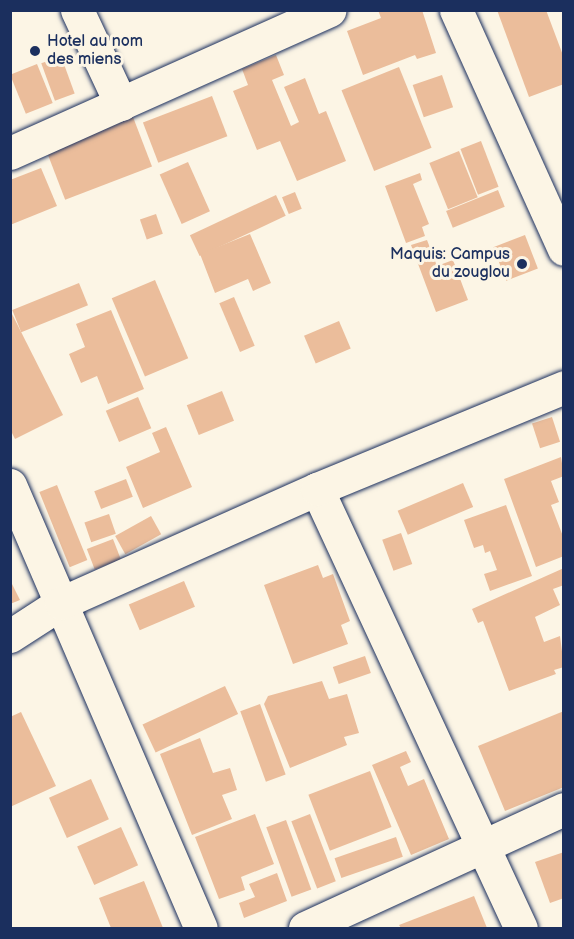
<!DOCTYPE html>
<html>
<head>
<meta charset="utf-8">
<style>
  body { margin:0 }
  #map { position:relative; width:574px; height:939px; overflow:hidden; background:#fcf5e5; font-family:"Balsamiq Sans",sans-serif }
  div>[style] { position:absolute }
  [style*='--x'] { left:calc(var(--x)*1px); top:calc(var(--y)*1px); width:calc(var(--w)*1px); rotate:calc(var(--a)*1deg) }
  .building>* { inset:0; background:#ebbd9b; transform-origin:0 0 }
  .roads { filter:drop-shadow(0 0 2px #1b2f5e) drop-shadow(0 0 2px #1b2f5e) }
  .minor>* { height:33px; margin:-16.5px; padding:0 16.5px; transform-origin:16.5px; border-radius:16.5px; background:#fcf5e5 }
  .dots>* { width:16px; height:16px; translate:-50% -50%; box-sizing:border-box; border:3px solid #fcf5e5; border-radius:50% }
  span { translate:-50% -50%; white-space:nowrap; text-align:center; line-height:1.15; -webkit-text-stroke:6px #fcf5e5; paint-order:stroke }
  .poi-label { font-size:16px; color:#1b2f5e }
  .left { translate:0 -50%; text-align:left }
  .right { translate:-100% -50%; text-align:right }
  .frame { position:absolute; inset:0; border:12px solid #1b2f5e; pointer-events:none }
</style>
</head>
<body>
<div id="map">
  <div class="building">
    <i style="clip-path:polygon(378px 10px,422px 10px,436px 53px,417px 59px,415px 55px,363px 75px,347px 31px,381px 18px)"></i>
    <i style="clip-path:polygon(497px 10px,546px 10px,564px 58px,564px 84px,529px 97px)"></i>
    <i style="clip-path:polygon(276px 55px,284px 75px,272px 80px,291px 126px,299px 122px,284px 87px,305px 78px,319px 114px,326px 111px,346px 161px,297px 181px,280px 141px,257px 150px,233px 91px,248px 85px,242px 69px)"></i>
    <i style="left:61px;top:56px;width:40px;height:21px;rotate:70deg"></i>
    <i style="left:37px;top:64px;width:42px;height:29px;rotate:68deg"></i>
    <i style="left:399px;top:67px;width:87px;height:62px;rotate:68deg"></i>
    <i style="left:442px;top:75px;width:34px;height:31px;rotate:71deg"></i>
    <i style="left:212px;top:96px;width:43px;height:74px;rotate:69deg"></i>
    <i style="left:133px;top:117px;width:53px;height:93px;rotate:69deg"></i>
    <i style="left:481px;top:141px;width:49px;height:22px;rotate:69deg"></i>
    <i style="left:459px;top:151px;width:50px;height:32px;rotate:68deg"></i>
    <i style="left:188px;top:162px;width:54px;height:31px;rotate:66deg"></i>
    <i style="clip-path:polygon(41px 168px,57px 206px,10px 225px,10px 180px)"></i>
    <i style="clip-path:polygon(420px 173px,422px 180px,413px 184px,429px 224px,422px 227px,425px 236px,406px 243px,385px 186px)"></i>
    <i style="left:498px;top:190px;width:18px;height:56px;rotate:68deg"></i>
    <i style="left:295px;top:192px;width:18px;height:14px;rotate:68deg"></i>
    <i style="left:276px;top:195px;width:23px;height:95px;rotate:65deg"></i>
    <i style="left:156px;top:214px;width:21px;height:17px;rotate:71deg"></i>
    <i style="clip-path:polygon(250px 234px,271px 283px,253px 291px,248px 279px,215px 293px,200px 254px)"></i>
    <i style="left:525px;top:235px;width:36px;height:34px;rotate:69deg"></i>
    <i style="clip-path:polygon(427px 240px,437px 266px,453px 260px,468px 300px,436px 312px,411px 245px)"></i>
    <i style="left:155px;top:280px;width:85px;height:47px;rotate:67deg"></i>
    <i style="left:79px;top:283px;width:24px;height:72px;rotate:68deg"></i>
    <i style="left:234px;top:297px;width:53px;height:16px;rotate:67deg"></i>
    <i style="clip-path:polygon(10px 310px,63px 415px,15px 439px,10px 429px)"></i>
    <i style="clip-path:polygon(111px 310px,144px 389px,108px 404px,97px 376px,81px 383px,69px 354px,85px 347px,76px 324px)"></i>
    <i style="left:339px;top:321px;width:30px;height:38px;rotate:67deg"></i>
    <i style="left:222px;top:391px;width:32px;height:38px;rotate:68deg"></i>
    <i style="left:138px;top:397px;width:34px;height:35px;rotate:67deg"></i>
    <i style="left:552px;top:417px;width:26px;height:21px;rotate:72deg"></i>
    <i style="clip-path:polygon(166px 427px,192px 487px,143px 508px,126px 467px,160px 452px,152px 433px)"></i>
    <i style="clip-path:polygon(561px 457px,564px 476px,551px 481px,559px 502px,551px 505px,564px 539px,564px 556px,536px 567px,504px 479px)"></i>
    <i style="left:126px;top:479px;width:19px;height:34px;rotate:69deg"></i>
    <i style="left:463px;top:483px;width:26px;height:71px;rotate:67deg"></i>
    <i style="left:57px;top:485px;width:81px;height:19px;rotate:68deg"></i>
    <i style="clip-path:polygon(506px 505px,532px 576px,490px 591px,484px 574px,497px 570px,490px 551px,485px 553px,483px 545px,474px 548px,464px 520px)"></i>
    <i style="left:109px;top:514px;width:21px;height:26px;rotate:71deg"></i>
    <i style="left:151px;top:516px;width:21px;height:41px;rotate:61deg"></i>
    <i style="left:401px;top:533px;width:33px;height:20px;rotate:70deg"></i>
    <i style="left:113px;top:539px;width:22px;height:28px;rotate:69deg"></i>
    <i style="clip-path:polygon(318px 565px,323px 578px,333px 574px,350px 621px,341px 625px,348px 644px,293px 664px,264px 585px)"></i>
    <i style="clip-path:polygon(564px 568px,564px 585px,553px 589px,560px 605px,535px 617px,544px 642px,560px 636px,564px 667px,554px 670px,556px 674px,509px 691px,483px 621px,478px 623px,472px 609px)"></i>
    <i style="clip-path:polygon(10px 580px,20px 600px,10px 604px)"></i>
    <i style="left:184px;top:581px;width:28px;height:60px;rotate:67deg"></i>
    <i style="left:365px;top:656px;width:18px;height:34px;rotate:71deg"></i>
    <i style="clip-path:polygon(322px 681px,329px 699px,347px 694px,359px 733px,344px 737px,347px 745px,290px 768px,264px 704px,268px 696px)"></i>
    <i style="left:225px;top:686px;width:31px;height:91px;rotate:65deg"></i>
    <i style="left:260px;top:704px;width:75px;height:21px;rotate:70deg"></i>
    <i style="clip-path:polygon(564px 711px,564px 787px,505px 811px,478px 746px)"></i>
    <i style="clip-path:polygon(21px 712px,56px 786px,10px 807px,10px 717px)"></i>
    <i style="clip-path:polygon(200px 738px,213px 773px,230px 768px,237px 790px,222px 795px,232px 819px,192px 835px,160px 754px)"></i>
    <i style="clip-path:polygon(406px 751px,411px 762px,400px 767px,408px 786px,424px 779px,449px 839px,411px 855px,372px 765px)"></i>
    <i style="left:370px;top:771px;width:60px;height:66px;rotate:69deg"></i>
    <i style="left:91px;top:779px;width:44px;height:46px;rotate:66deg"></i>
    <i style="clip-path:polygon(255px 814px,274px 864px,241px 877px,245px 890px,219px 899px,195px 837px)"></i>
    <i style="left:310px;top:814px;width:72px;height:20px;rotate:69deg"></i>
    <i style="left:286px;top:820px;width:74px;height:21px;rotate:70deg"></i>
    <i style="left:121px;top:827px;width:42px;height:48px;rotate:66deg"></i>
    <i style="left:396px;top:837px;width:21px;height:65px;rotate:71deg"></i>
    <i style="clip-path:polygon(564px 852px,564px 898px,550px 903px,535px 862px)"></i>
    <i style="clip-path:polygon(277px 873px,287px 901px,244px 918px,239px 903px,255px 897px,249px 884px)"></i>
    <i style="clip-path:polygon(144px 881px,163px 928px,111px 928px,99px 898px)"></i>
    <i style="clip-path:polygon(474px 896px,487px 928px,401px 928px,399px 925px)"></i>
  </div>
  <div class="roads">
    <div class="minor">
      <i style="--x:77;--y:10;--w:104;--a:64.9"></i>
      <i style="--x:456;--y:10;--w:262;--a:65.7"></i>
      <i style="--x:10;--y:153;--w:350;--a:-24.1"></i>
      <i style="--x:10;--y:485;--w:482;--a:66.7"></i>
      <i style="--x:317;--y:489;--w:484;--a:65.1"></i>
      <i style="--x:10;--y:636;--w:61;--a:-32.9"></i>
      <i style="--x:61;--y:603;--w:280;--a:-24"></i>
      <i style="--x:317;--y:489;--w:267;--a:-22.4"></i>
      <i style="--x:305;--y:928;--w:285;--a:-24.7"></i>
    </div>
  </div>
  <div class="dots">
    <i style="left:35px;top:51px;background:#1b2f5e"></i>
    <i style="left:522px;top:264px;background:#1b2f5e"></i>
  </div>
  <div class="poi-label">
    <span class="left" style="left:47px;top:51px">Hotel au nom<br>des miens</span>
    <span class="right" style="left:510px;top:264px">Maquis: Campus<br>du zouglou</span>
  </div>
  <div class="frame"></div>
</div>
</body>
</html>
